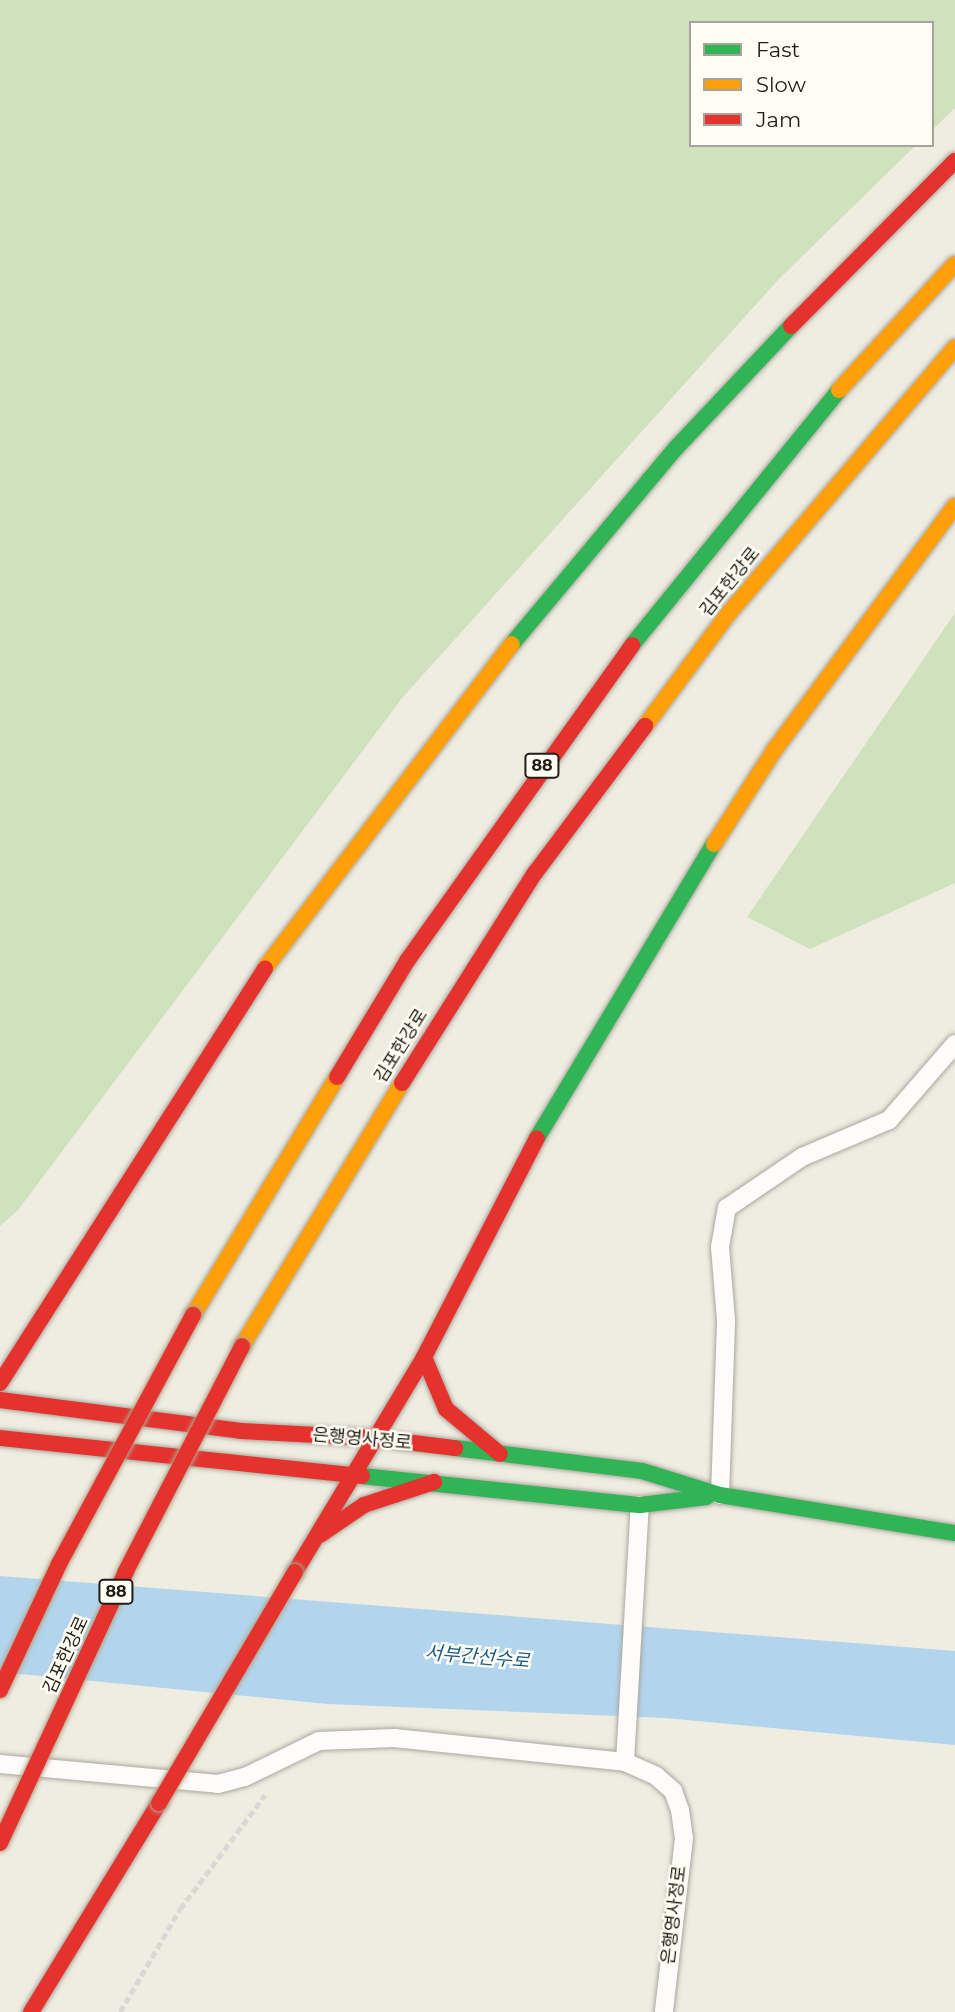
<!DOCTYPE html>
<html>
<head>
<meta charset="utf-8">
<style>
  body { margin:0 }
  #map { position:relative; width:955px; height:2012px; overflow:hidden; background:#efece0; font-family:Montserrat,"Noto Sans KR",sans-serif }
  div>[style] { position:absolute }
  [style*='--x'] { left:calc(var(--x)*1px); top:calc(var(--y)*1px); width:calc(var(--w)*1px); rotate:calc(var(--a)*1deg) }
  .green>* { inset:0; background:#d0e2bd }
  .water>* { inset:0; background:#b2d5ed }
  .path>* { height:4.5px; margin-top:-2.25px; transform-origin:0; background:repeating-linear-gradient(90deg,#d8d8d4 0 7px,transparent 0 10.5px) }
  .roads { filter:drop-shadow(0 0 2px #aaa79f) drop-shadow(0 0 2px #aaa79f) }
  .lane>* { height:18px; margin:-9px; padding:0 9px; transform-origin:9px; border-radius:9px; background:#fdfcfa }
  .fast>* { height:16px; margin:-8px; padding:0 8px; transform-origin:8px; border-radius:8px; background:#30b455 }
  .slow>* { height:16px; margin:-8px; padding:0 8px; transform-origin:8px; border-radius:8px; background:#ff9f0a }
  .jam>* { height:16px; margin:-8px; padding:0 8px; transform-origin:8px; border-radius:8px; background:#e5322d }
  .bridges { filter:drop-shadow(0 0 2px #b0a68d) drop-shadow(0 0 2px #b0a68d) }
  .jam-bridge>* { height:16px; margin:-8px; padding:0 8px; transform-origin:8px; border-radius:8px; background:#e5322d }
  span { translate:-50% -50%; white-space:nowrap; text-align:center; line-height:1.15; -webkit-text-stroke:5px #fffcf4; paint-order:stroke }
  .shield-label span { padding:2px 5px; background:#fffcf4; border:2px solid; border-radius:5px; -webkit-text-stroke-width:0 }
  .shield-label { font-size:16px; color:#1f1d15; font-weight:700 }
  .street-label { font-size:18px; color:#1f1d15 }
  .water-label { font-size:19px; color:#1a5d88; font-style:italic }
  .legend { position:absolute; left:689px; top:21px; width:245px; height:126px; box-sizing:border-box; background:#fffcf4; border:2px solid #a5a39b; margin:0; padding:9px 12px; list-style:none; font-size:21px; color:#1f1d15 }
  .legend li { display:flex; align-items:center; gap:14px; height:35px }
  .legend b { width:35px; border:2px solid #a5a39b }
</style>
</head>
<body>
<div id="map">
  <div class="green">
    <i style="clip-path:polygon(0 0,955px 0,955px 108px,932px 130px,932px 23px,691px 23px,691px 145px,916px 145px,778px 280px,403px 697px,18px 1210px,0 1226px)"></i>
    <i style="clip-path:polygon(955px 613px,955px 883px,810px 949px,747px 917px)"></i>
  </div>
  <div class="water">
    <i style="clip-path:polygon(0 1576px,955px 1651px,955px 1745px,665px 1718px,328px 1704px,0 1672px)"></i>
  </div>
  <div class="path">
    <i style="--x:120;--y:2012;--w:119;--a:-59.8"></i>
    <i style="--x:180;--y:1909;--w:142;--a:-53.3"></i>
  </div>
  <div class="roads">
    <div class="lane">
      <i style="--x:720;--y:1495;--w:175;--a:-88"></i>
      <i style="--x:726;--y:1320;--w:73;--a:-94.7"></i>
      <i style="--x:720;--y:1247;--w:40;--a:-80"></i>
      <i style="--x:727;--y:1208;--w:91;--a:-34.2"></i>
      <i style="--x:802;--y:1157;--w:95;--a:-23"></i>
      <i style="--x:889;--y:1120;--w:101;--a:-49"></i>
      <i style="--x:625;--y:1762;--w:34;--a:24"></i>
      <i style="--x:656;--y:1776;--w:23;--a:41"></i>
      <i style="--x:673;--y:1791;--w:20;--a:70"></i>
      <i style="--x:680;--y:1810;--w:28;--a:82"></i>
      <i style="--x:684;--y:1838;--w:175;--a:96.6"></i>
      <i style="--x:0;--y:1764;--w:219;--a:5.2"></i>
      <i style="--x:218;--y:1784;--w:28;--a:-15"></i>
      <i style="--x:245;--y:1777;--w:82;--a:-25.9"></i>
      <i style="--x:319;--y:1741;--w:75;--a:-2.3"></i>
      <i style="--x:394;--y:1738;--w:232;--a:5.9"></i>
      <i style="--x:625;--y:1762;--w:257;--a:-86.7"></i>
    </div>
    <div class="fast">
      <i style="--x:512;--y:644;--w:256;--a:-50.1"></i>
      <i style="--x:676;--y:448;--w:168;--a:-46.7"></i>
      <i style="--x:632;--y:645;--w:328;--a:-50.9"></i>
      <i style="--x:537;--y:1138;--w:343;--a:-59"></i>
      <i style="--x:455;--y:1448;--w:188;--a:7"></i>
      <i style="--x:642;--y:1471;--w:82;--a:17.1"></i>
      <i style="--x:720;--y:1495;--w:238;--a:9.2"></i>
      <i style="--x:362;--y:1476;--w:280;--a:6"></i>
      <i style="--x:640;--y:1505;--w:67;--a:-6.8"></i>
    </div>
    <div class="slow">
      <i style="--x:839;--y:390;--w:171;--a:-47.4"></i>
      <i style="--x:645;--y:726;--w:141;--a:-53.4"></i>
      <i style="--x:729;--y:613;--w:349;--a:-49.6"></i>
      <i style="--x:714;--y:844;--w:113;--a:-57.3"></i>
      <i style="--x:775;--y:749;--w:302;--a:-53.5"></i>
      <i style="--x:265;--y:968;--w:407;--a:-52.7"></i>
      <i style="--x:193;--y:1315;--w:278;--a:-58.8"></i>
      <i style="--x:242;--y:1346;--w:308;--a:-58.7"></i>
    </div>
    <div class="jam">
      <i style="--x:791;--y:326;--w:233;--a:-45.2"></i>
      <i style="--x:337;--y:1077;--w:135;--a:-58.9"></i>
      <i style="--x:407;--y:961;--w:388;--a:-54.5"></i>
      <i style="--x:402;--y:1083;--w:249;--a:-57.7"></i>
      <i style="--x:535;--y:873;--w:184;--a:-53.2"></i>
      <i style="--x:424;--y:1357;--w:56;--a:67.1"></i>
      <i style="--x:446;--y:1409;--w:70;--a:39.8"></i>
      <i style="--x:0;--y:1383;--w:492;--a:-57.4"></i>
      <i style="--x:0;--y:1400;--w:243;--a:7.3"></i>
      <i style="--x:241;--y:1431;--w:132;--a:3"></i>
      <i style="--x:373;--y:1438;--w:83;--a:7"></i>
      <i style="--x:0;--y:1438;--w:364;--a:6"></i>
      <i style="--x:320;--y:1535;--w:53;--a:-34.3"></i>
      <i style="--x:364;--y:1505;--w:74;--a:-18.2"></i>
      <i style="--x:295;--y:1572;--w:251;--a:-59"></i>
      <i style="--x:424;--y:1357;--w:246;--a:-62.7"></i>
      <i style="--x:31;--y:2012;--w:245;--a:-58.5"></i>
    </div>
  </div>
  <div class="bridges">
    <div class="jam-bridge">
      <i style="--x:0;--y:1690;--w:139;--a:-64.9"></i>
      <i style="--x:59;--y:1564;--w:283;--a:-61.7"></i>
      <i style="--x:159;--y:1803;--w:268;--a:-59.5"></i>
      <i style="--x:0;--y:1843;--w:300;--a:-65.1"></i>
      <i style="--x:126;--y:1571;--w:253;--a:-62.7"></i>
    </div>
  </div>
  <div class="shield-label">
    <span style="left:542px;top:766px">88</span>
    <span style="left:116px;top:1592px">88</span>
  </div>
  <div class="street-label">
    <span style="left:730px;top:582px;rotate:-51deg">김포한강로</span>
    <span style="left:401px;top:1046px;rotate:-58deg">김포한강로</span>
    <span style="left:362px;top:1439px;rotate:5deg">은행영사정로</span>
    <span style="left:66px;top:1655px;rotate:-65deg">김포한강로</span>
    <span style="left:674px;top:1915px;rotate:-83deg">은행영사정로</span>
  </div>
  <div class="water-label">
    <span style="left:477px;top:1657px;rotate:5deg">서부간선수로</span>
  </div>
  <ul class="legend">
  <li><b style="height:9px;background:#30b455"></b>Fast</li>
  <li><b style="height:9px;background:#ff9f0a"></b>Slow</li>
  <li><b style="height:9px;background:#e5322d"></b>Jam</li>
  </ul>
</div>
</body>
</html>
